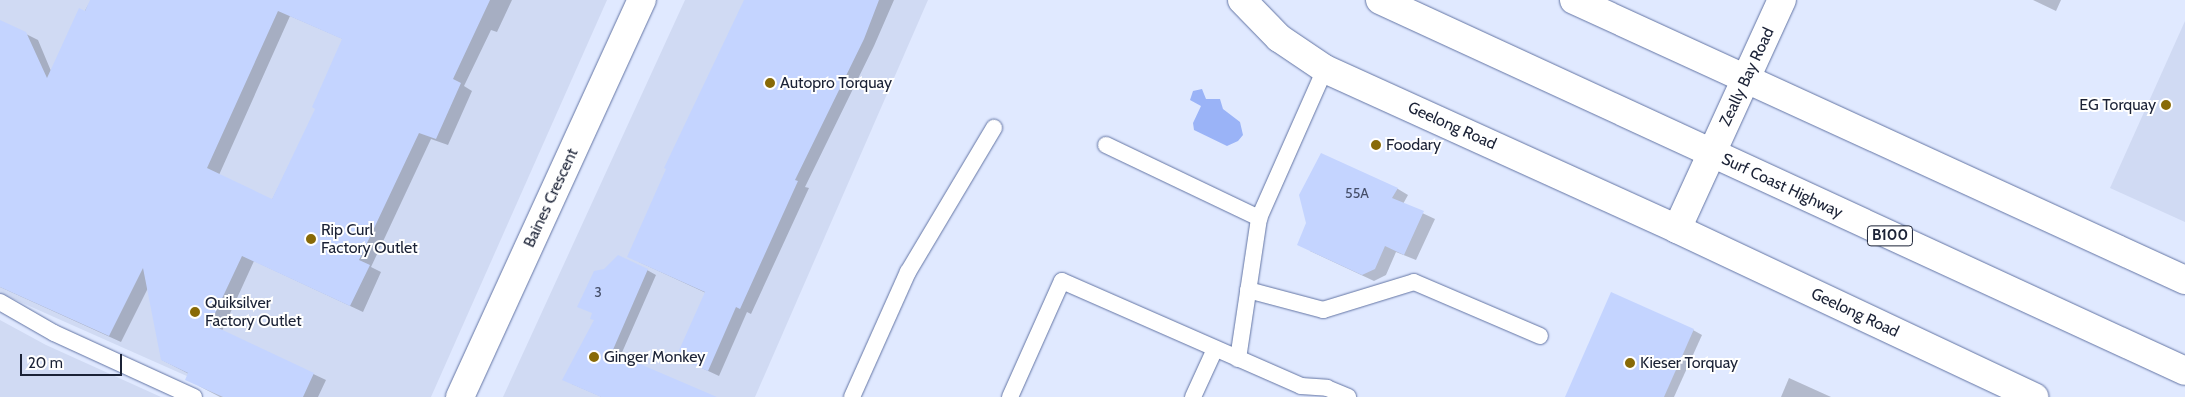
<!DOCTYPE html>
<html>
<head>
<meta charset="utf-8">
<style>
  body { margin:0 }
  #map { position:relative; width:2185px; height:397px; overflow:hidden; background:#e0e9ff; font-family:Cabin,sans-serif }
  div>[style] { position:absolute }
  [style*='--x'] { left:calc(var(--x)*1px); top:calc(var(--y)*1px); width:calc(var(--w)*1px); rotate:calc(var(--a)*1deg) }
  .built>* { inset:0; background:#d0daf3 }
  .water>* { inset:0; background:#9ab3f7 }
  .shadow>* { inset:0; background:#0003 }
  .building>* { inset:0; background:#c4d4ff }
  .roads { filter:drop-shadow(0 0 1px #6274a4) drop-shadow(0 0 1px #6274a4) }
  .lane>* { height:16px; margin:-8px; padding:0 8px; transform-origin:8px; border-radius:8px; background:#fff }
  .street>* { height:28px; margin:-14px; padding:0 14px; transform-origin:14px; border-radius:14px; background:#fff }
  .primary>* { height:28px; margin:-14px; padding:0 14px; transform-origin:14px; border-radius:14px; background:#fff }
  .dots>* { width:14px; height:14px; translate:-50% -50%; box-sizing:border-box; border:2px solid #fff; border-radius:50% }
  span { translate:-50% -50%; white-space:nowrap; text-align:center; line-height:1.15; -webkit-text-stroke:4px #fff; paint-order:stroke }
  .number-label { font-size:14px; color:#454e68 }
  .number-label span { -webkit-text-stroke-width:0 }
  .shield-label span { padding:1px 4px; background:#fff; border:1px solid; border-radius:4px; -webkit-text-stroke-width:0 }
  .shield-label { font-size:15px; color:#1b2236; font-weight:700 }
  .street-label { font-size:16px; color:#1b2236 }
  .poi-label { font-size:16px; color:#1b2236 }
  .left { translate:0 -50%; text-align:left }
  .right { translate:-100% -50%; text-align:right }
  .scale { position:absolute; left:20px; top:354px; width:102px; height:22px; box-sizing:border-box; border:2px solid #1b2236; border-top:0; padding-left:6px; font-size:15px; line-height:18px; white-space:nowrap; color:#1b2236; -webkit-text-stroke:4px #fff; paint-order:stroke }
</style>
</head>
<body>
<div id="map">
  <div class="built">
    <i style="clip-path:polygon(0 0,607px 0,431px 397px,234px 397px,0 293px)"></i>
    <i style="clip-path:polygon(685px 0,928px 0,755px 397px,503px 397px)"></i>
    <i style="clip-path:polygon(2185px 21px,2185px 222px,2110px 188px)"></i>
    <i style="clip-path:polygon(0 320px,46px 345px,161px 397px,0 397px)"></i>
  </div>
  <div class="water">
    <i style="clip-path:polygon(1202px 89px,1206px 99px,1220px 99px,1223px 109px,1240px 122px,1243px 135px,1238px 141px,1227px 146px,1194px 130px,1193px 123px,1201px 106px,1190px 100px,1193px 91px)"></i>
  </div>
  <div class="shadow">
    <i style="clip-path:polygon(evenodd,91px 0,512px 0,497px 32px,491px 30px,464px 86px,472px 91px,448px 145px,431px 139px,371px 267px,381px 272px,363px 312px,254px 261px,222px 331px,326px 380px,318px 397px,220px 397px,199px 386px,189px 374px,162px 360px,148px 288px,121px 342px,0 287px,0 21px,38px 40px,51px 71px,91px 0,290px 16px,343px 39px,317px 108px,272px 200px,219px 175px,290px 16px)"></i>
    <i style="clip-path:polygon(745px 0,894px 0,874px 46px,805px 187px,809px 188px,751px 314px,747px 312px,719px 376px,678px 357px,706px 293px,639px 262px)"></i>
    <i style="clip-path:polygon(2033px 0,2061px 0,2056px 11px)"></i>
    <i style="clip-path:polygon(1321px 154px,1398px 189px,1408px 195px,1403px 204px,1435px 219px,1416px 260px,1396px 252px,1386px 275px,1374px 281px,1310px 251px,1307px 223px)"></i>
    <i style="clip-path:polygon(647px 270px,656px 275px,620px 357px,689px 397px,602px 397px,572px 384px)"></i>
    <i style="clip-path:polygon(1693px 330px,1702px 335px,1674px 397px,1567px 397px)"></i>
    <i style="clip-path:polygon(1789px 378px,1831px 397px,1781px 397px)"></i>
  </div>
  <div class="building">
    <i style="clip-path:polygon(evenodd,90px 0,490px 0,453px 79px,461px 83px,436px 139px,419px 133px,359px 260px,370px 265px,350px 306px,242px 256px,210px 324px,314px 373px,303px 397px,223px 397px,185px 380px,188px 373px,161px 360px,143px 268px,109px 336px,0 287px,0 20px,26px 32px,47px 78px,79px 8px,85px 11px,90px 0,278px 11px,342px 39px,312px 107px,315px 109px,272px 199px,207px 168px,278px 11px)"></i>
    <i style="clip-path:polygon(744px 0,879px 0,864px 39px,795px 180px,798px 181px,740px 309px,736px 307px,708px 371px,676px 357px,705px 292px,627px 257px,666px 169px,664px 168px)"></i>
    <i style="clip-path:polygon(1321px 153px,1398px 188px,1392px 198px,1424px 211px,1404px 255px,1385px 246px,1375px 269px,1362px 275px,1297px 245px,1306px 223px,1299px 195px)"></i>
    <i style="clip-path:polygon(618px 255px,648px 269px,612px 352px,717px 397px,601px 397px,562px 380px,594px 320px,590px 319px,592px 313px,577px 307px,594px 271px,604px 269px)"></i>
    <i style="clip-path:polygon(1611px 292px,1694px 329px,1664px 397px,1565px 397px)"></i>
  </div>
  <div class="roads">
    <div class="lane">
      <i style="--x:1106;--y:145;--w:170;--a:25.5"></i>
      <i style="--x:1248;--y:290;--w:78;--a:14.9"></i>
      <i style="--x:1323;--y:310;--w:95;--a:-17.1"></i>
      <i style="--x:1414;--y:282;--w:137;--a:23.2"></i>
      <i style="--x:0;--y:302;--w:62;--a:29.9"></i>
      <i style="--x:54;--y:333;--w:154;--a:24.6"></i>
      <i style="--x:1238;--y:359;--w:143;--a:-81.5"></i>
      <i style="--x:1259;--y:218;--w:163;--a:-66.1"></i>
      <i style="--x:852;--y:397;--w:137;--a:-65.9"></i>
      <i style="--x:908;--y:272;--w:168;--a:-59.2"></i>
      <i style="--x:1010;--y:397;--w:127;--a:-65.9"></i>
      <i style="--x:1062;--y:281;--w:261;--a:23.7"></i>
      <i style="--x:1301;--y:386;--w:26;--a:4"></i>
      <i style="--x:1327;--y:388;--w:23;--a:23"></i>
      <i style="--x:1193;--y:397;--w:53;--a:-65.4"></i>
    </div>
    <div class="street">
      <i style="--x:1242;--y:0;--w:53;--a:45.8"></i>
      <i style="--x:1279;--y:38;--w:55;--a:34"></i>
      <i style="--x:1325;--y:69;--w:387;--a:24.4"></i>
      <i style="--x:1677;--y:229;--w:395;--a:25.2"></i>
      <i style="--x:1677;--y:229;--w:252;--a:-65.4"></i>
      <i style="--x:460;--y:397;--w:437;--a:-65.4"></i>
    </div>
    <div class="primary">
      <i style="--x:1380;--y:0;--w:886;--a:24.74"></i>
      <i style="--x:1574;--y:0;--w:672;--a:24.62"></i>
    </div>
  </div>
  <div class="dots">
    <i style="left:770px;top:83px;background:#886a07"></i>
    <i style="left:2166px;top:105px;background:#886a07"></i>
    <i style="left:1376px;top:145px;background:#886a07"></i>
    <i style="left:311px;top:239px;background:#886a07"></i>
    <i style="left:195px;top:312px;background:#886a07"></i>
    <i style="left:594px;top:357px;background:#886a07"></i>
    <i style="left:1630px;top:363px;background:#886a07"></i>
  </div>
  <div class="number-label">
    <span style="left:1357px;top:193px">55A</span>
    <span style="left:598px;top:292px">3</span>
  </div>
  <div class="shield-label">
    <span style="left:1890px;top:236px">B100</span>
  </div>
  <div class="street-label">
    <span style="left:1747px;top:77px;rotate:-65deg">Zeally Bay Road</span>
    <span style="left:1452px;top:126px;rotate:24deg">Geelong Road</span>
    <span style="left:1782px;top:186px;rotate:25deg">Surf Coast Highway</span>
    <span style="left:551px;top:198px;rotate:-65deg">Baines Crescent</span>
    <span style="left:1855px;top:313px;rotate:25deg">Geelong Road</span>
  </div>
  <div class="poi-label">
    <span class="left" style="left:780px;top:83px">Autopro Torquay</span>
    <span class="right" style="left:2156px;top:105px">EG Torquay</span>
    <span class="left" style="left:1386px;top:145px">Foodary</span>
    <span class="left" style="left:321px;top:239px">Rip Curl<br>Factory Outlet</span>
    <span class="left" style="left:205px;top:312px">Quiksilver<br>Factory Outlet</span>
    <span class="left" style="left:604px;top:357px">Ginger Monkey</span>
    <span class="left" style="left:1640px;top:363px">Kieser Torquay</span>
  </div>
  <div class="scale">20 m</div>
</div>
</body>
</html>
